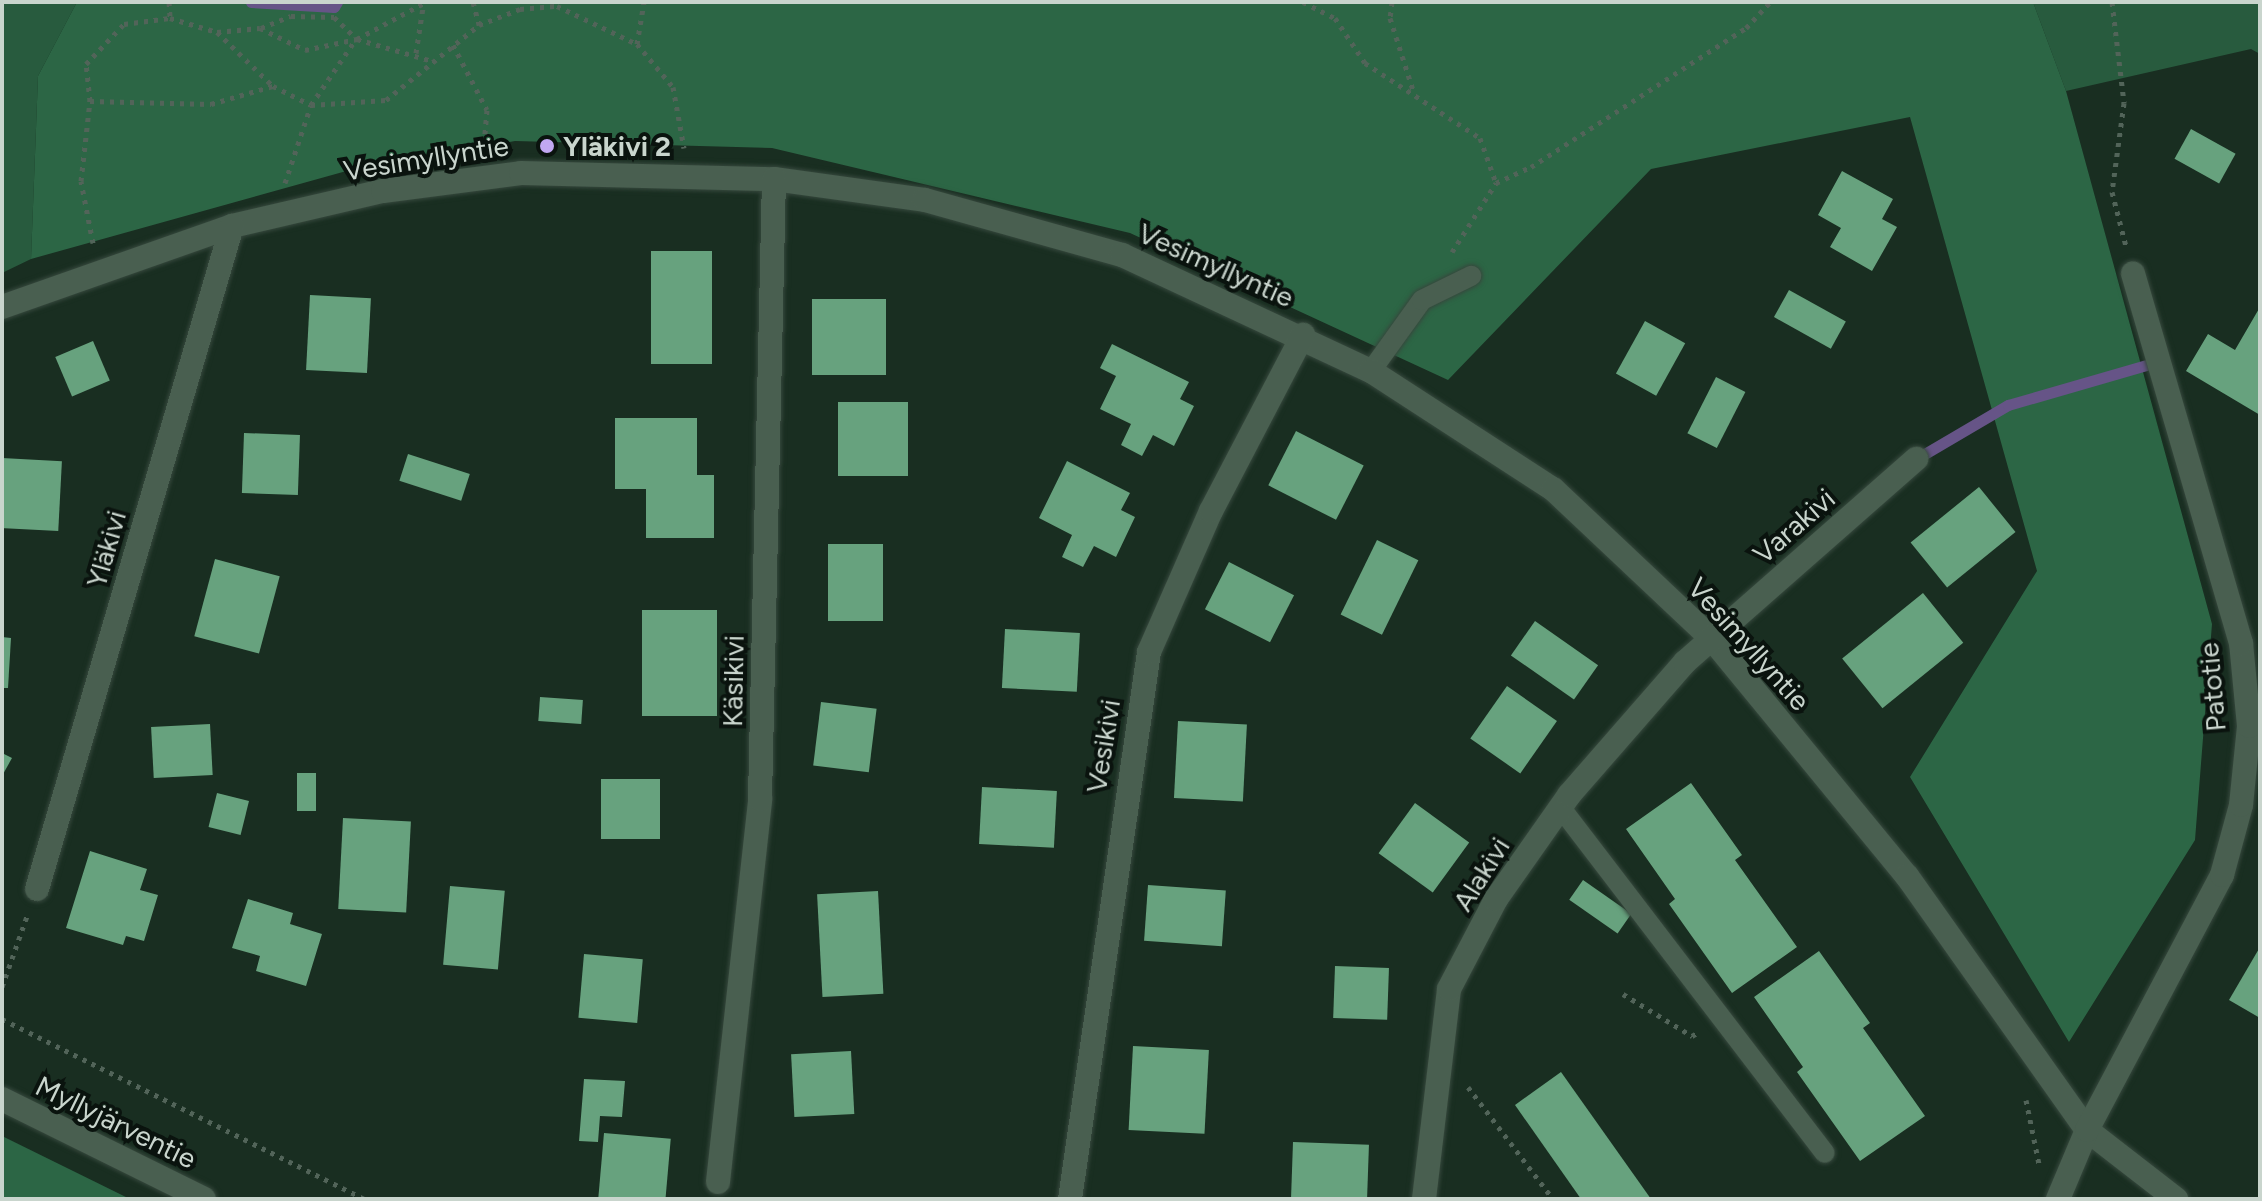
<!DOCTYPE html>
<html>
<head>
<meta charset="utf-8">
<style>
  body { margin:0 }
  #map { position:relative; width:2262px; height:1201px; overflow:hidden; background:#192e21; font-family:Figtree,sans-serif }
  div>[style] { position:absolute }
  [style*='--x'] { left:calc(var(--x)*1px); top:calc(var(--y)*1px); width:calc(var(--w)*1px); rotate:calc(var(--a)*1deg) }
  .green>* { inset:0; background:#285b3e }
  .forest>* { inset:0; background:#2c6645 }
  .stream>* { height:11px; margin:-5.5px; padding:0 5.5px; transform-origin:5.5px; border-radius:5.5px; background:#665487 }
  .building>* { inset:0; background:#67a27e; transform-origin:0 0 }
  .path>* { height:5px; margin-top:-2.5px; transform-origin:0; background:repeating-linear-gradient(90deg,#526459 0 4px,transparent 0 10px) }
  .roads { filter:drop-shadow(0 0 2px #36483d) drop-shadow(0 0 2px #36483d) }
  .lane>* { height:20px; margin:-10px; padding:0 10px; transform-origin:10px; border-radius:10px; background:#495f50 }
  .street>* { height:24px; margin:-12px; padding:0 12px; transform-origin:12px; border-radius:12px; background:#495f50 }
  .secondary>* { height:24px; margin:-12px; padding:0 12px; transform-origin:12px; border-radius:12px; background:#495f50 }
  .dots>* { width:22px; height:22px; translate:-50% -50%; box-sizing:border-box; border:4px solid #0a130e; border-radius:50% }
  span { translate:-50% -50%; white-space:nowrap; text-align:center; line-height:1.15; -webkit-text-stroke:8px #0a130e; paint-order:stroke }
  .poi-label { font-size:28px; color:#c9d5cd; font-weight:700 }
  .left { translate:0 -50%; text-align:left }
  .street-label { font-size:28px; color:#c9d5cd }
  .frame { position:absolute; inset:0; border:4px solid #c9d5cd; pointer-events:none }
</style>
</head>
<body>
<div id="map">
  <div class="green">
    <i style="clip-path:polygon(2px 2px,77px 2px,38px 76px,31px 259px,2px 273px)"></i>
    <i style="clip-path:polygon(2033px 2px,2260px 2px,2260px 54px,2251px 49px,2066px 91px)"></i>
  </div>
  <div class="forest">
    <i style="clip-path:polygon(77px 2px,2033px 2px,2066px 91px,2212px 624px,2195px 840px,2069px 1042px,1910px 777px,2037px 571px,1910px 117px,1651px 169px,1448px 380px,1130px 233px,772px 148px,515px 141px,368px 165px,31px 259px,38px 76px)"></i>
    <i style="clip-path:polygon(2px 1136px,130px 1199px,2px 1199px)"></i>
  </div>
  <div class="stream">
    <i style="--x:251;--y:2;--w:83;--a:3.4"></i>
    <i style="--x:334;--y:7;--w:6;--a:-59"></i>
    <i style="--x:1916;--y:459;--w:107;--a:-30.4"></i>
    <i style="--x:2008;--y:405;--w:145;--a:-16.1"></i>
  </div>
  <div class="building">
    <i style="left:2191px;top:129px;width:51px;height:34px;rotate:29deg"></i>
    <i style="clip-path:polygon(1842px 171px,1893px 199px,1882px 219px,1897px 227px,1872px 271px,1830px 247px,1841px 228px,1818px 215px)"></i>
    <i style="left:651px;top:251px;width:61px;height:113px"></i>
    <i style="left:1789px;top:290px;width:65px;height:31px;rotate:29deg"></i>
    <i style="left:310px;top:295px;width:61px;height:75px;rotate:3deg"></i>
    <i style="left:812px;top:299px;width:74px;height:76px"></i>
    <i style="clip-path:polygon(2260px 307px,2260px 415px,2186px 371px,2208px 334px,2235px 350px)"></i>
    <i style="left:1645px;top:321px;width:46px;height:60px;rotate:29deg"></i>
    <i style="left:93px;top:341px;width:43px;height:41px;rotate:67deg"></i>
    <i style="clip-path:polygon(1112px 344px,1189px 382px,1180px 399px,1194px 406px,1174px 446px,1153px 435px,1142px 456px,1121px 445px,1131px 424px,1100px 409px,1116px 376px,1100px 368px)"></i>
    <i style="left:1716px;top:377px;width:33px;height:63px;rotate:27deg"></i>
    <i style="left:838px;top:402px;width:70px;height:74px"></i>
    <i style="clip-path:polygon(615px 418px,697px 418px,697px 475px,714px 475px,714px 538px,646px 538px,646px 489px,615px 489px)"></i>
    <i style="left:1296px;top:431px;width:76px;height:61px;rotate:27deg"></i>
    <i style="left:244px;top:433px;width:56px;height:60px;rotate:2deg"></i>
    <i style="left:408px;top:454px;width:65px;height:28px;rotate:18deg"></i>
    <i style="left:2px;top:458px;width:60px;height:70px;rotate:3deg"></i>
    <i style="clip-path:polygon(1067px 461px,1130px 493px,1121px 510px,1135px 517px,1116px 557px,1094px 546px,1083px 567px,1062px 557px,1072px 535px,1039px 518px)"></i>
    <i style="left:1979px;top:487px;width:58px;height:88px;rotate:51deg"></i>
    <i style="left:1377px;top:540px;width:46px;height:83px;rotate:26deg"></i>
    <i style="left:828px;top:544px;width:55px;height:77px"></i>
    <i style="left:215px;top:559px;width:67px;height:80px;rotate:15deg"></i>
    <i style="left:1229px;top:562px;width:73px;height:53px;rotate:27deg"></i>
    <i style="left:1923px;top:593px;width:64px;height:104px;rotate:51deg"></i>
    <i style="left:642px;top:610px;width:75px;height:106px"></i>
    <i style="left:1535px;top:621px;width:77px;height:42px;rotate:35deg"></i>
    <i style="left:1005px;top:629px;width:75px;height:59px;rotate:3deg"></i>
    <i style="clip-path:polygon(2px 637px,11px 638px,8px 688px,2px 688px)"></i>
    <i style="left:1507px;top:686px;width:61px;height:64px;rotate:35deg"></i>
    <i style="left:540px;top:697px;width:43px;height:24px;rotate:4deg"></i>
    <i style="left:821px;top:702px;width:56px;height:64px;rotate:7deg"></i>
    <i style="left:1178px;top:721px;width:69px;height:77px;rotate:3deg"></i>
    <i style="left:210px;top:724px;width:51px;height:59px;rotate:87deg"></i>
    <i style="clip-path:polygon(2px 753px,12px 758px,2px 776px)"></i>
    <i style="left:316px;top:773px;width:38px;height:19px;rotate:90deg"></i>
    <i style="left:601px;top:779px;width:59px;height:60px"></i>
    <i style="clip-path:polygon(1691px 783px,1742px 855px,1735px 860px,1797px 947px,1732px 993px,1669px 904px,1675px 899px,1626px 829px)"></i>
    <i style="left:982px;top:787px;width:75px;height:57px;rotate:3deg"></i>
    <i style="left:217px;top:793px;width:33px;height:35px;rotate:14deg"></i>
    <i style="left:1415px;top:803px;width:67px;height:62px;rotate:36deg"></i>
    <i style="left:343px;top:818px;width:68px;height:91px;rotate:3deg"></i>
    <i style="clip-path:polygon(90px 851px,147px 869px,140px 890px,158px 895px,144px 941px,126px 936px,123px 945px,66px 928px)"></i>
    <i style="left:1583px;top:880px;width:59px;height:24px;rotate:35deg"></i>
    <i style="left:1148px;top:885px;width:78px;height:56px;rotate:4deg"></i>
    <i style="left:450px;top:886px;width:55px;height:79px;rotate:5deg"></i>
    <i style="left:878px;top:891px;width:103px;height:61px;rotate:87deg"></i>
    <i style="clip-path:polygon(248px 899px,293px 913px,290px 924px,322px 934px,306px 986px,256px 971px,260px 956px,232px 948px)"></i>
    <i style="clip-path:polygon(2260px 947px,2260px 1018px,2229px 1000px)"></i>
    <i style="clip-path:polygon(1819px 951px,1870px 1023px,1863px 1028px,1925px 1116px,1860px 1161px,1797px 1072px,1803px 1067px,1754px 997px)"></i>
    <i style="left:584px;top:954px;width:59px;height:64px;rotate:5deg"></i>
    <i style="left:1335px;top:966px;width:54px;height:52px;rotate:2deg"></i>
    <i style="left:1133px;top:1046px;width:76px;height:84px;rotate:3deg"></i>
    <i style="left:851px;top:1051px;width:63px;height:60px;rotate:87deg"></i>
    <i style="clip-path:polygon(1561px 1072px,1651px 1199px,1581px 1199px,1515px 1105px)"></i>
    <i style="clip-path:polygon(584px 1079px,625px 1081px,622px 1117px,600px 1116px,598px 1142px,579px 1141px)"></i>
    <i style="left:604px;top:1133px;width:67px;height:66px;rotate:5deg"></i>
    <i style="left:1293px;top:1142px;width:76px;height:57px;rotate:2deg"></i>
  </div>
  <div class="path">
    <i style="--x:169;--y:2;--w:16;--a:86"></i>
    <i style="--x:473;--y:2;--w:24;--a:75"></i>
    <i style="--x:1303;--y:2;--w:36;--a:27"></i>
    <i style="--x:1335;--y:18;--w:54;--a:56.3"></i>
    <i style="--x:1365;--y:63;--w:137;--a:33.1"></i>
    <i style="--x:1480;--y:138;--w:48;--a:70.4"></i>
    <i style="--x:1392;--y:2;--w:16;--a:97"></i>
    <i style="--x:1390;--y:18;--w:79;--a:72.3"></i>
    <i style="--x:2112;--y:2;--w:102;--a:83.2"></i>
    <i style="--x:2124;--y:103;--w:90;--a:97.7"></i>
    <i style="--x:2112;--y:192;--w:56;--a:75.5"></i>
    <i style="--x:261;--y:28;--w:32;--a:-22"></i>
    <i style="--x:291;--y:16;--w:43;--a:1.3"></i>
    <i style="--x:334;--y:17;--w:32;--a:44"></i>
    <i style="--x:357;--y:39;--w:78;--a:16.3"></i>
    <i style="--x:217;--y:32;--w:78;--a:44"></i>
    <i style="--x:273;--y:86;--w:42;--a:26.6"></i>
    <i style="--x:311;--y:105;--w:75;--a:-3.8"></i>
    <i style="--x:386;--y:100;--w:119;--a:-38.9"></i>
    <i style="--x:479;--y:25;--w:44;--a:-21.3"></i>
    <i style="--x:520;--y:9;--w:37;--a:-5"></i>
    <i style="--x:557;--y:6;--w:89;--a:25.4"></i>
    <i style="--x:637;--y:44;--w:56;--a:50.1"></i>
    <i style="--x:673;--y:87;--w:62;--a:79.8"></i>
    <i style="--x:637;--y:44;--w:43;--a:-80.5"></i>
    <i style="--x:453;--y:45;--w:73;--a:62.4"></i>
    <i style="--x:487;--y:110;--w:36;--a:95"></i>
    <i style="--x:416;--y:53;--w:47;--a:-81.3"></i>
    <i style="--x:90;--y:101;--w:121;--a:1.4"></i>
    <i style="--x:211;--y:104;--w:65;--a:-16.2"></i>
    <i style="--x:285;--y:183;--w:82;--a:-71.6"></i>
    <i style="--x:311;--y:105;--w:80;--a:-55.7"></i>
    <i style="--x:93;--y:243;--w:63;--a:-101"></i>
    <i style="--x:81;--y:181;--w:81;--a:-83.6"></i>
    <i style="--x:90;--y:101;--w:37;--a:-96"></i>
    <i style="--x:86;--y:64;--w:55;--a:-46.5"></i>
    <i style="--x:124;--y:24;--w:46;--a:-7.4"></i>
    <i style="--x:170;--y:18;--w:49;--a:16.6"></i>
    <i style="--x:217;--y:32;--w:43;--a:-5.3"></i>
    <i style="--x:260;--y:28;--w:50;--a:26.1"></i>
    <i style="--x:305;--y:50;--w:53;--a:-11.9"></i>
    <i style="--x:357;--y:39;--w:78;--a:-28.2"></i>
    <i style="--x:1452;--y:252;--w:82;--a:-57.5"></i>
    <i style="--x:1496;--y:183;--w:38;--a:-25"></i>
    <i style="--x:1531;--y:167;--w:256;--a:-32.9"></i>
    <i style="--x:1746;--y:28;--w:35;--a:-47"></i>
    <i style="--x:2;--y:987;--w:75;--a:-70.6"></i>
    <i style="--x:1623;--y:994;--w:81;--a:31.3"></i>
    <i style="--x:1692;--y:1036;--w:6;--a:-31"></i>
    <i style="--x:2;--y:1019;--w:404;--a:26.4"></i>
    <i style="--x:1468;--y:1087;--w:141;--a:52.8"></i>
    <i style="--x:2026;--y:1100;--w:65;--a:78.5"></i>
  </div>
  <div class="roads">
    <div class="lane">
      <i style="--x:1371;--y:371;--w:87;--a:-54.3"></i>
      <i style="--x:1422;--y:300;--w:55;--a:-26.1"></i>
      <i style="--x:1561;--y:808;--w:434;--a:52.6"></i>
    </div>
    <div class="street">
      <i style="--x:2;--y:307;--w:244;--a:-19.4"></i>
      <i style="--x:232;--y:226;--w:155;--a:-13.1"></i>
      <i style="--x:383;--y:191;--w:139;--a:-7.4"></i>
      <i style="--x:521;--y:173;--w:253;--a:1.4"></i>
      <i style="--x:774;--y:179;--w:152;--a:7.9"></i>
      <i style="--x:925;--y:200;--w:205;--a:15.6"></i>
      <i style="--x:1122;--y:255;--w:275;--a:25"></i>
      <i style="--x:1371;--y:371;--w:217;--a:33"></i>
      <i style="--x:1553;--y:489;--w:219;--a:43.3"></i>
      <i style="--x:1712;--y:639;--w:307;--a:50.6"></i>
      <i style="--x:1907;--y:876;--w:311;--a:54.7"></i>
      <i style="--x:2087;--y:1130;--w:113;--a:37.8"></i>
      <i style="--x:37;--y:889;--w:691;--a:-73.61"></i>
      <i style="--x:718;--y:1182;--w:385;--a:-83.7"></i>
      <i style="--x:760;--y:799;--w:620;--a:-88.71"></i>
      <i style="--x:1070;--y:1199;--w:553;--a:-81.78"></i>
      <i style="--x:1149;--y:652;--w:154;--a:-66.3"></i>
      <i style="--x:1211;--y:511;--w:199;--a:-62.4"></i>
      <i style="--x:1424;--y:1199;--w:211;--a:-83.2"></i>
      <i style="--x:1449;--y:989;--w:102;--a:-62.4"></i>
      <i style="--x:1496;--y:899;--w:127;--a:-54.9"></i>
      <i style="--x:1569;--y:795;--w:176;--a:-48.9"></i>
      <i style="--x:1685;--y:662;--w:308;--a:-41.3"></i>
      <i style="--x:2058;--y:1199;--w:75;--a:-67.2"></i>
      <i style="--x:2087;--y:1130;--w:289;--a:-62.1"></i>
      <i style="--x:2222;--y:875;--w:73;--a:-74.8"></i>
      <i style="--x:2241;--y:805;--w:79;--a:-84.2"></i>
      <i style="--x:2249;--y:726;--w:83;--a:-95.5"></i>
      <i style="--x:2241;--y:643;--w:385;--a:-106.3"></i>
    </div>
    <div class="secondary">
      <i style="--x:2;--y:1099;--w:225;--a:26.3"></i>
    </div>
  </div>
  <div class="dots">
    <i style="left:547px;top:146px;background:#c2a8f2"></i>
  </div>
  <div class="poi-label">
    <span class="left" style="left:563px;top:146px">Yläkivi 2</span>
  </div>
  <div class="street-label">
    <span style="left:426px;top:158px;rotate:-9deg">Vesimyllyntie</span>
    <span style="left:1216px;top:265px;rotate:24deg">Vesimyllyntie</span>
    <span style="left:1794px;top:526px;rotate:-41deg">Varakivi</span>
    <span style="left:106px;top:549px;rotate:-74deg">Yläkivi</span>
    <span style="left:1749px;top:644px;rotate:48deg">Vesimyllyntie</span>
    <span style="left:733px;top:681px;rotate:-89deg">Käsikivi</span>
    <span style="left:2212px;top:687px;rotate:-95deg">Patotie</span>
    <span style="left:1103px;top:746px;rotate:-81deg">Vesikivi</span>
    <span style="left:1481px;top:874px;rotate:-58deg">Alakivi</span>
    <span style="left:116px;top:1122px;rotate:26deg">Myllyjärventie</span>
  </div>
  <div class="frame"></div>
</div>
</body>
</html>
